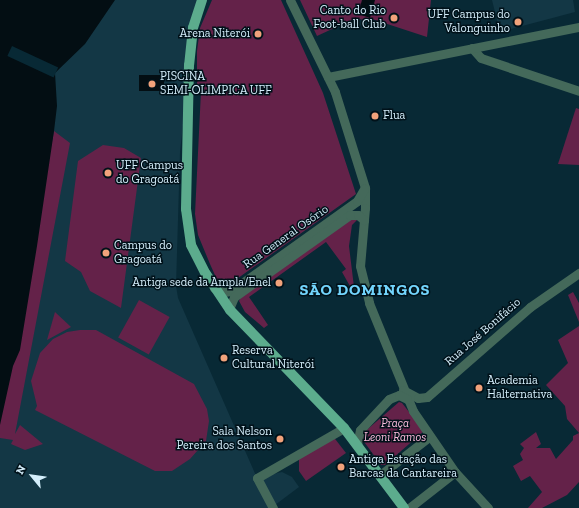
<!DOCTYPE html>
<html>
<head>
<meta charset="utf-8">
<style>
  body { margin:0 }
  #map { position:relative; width:579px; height:508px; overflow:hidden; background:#082935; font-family:"Zilla Slab",serif }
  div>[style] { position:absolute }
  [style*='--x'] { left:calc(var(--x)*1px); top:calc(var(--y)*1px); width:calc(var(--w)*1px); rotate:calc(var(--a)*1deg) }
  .built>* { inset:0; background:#133745 }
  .green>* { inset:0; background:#642249; transform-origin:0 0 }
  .water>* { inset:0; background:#030e13; transform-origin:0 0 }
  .pier>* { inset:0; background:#082935; transform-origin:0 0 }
  .minor>* { height:9px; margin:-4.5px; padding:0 4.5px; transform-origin:4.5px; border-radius:4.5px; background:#44695a }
  .major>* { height:10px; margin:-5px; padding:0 5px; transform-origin:5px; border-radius:5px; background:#5cac8d }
  .dots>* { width:11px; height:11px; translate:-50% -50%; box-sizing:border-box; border:2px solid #001119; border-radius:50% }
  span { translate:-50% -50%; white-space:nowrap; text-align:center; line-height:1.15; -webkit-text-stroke:3px #001119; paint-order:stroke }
  .poi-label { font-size:12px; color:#d4eefb }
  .right { translate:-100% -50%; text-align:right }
  .left { translate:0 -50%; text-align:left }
  .street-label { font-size:12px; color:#d4eefb }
  .park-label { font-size:12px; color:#fcbcdd; font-style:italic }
  .district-label { font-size:16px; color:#72d5fd; font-weight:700; letter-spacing:1px }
  .north { position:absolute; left:12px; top:456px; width:40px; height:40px; -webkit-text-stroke:3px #001119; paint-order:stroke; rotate:299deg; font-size:11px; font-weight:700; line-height:16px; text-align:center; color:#d4eefb }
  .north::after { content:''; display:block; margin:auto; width:14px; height:18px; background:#d4eefb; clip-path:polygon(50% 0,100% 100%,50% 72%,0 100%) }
</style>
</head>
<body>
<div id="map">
  <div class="built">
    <i style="clip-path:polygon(108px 0,197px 0,180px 152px,176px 286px,178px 298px,257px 478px,273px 508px,0 508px,0 425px,55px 73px)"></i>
    <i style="clip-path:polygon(492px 0,573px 0,575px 12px,500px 32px)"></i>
    <i style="clip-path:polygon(282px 472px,292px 477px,299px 487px,275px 505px,263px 480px,273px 474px)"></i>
  </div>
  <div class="green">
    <i style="clip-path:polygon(212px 0,281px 0,323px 93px,356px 194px,227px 286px,218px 282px,210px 264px,198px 235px,195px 214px,201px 91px,197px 84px,197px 51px,200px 28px)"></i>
    <i style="clip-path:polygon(300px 0,431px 0,427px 37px,372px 19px,371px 22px,356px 18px,317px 36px)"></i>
    <i style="clip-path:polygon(576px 108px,579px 109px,579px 165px,558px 164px)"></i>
    <i style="clip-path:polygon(54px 131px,70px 143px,15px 434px,20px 425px,43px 444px,25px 450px,11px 444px,13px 440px,0 438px,0 420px)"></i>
    <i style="clip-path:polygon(103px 145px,124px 148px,141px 158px,121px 308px,90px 291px,81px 272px,65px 261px,78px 161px)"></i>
    <i style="clip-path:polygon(352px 217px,357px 220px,352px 225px,349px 246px,354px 287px,351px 288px,342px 272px,346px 269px,326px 242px,249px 297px,268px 325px,264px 328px,245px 312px,239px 301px,241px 297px)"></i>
    <i style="clip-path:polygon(573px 292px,579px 303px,579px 322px,568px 295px)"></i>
    <i style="left:139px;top:300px;width:35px;height:43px;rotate:29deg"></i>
    <i style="clip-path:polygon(55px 312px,71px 327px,47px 340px)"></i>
    <i style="clip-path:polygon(579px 326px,579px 433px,567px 419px,565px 406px,546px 385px,568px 363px,558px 340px)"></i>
    <i style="clip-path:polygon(80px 330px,96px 330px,194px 384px,207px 409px,209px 421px,206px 441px,190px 459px,172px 471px,155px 471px,35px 410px,37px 406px,31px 381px,40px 353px,53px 339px,67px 332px)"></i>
    <i style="clip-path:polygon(399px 402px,402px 403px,424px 431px,385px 465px,381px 465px,362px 439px,362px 434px)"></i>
    <i style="clip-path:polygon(536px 432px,541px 444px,536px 448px,550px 448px,556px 459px,573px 440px,573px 436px,579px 433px,579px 482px,567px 495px,542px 508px,528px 508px,542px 492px,530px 476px,521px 481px,513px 466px,523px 460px,520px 454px,524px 448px,520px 444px)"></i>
    <i style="clip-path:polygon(332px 435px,346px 453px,306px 481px,299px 471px,299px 458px)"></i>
  </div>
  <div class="water">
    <i style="clip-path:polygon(0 0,115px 0,85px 44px,55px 73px,57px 106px,54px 131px,37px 246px,20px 350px,13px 366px,0 425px)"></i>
    <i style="clip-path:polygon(362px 0,375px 0,370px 18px,358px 14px)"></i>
    <i style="left:164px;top:75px;width:16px;height:25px;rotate:90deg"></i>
  </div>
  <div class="pier">
    <i style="left:12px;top:46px;width:51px;height:11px;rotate:25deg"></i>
  </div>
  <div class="minor">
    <i style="--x:290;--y:0;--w:102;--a:63.9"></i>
    <i style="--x:335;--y:92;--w:101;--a:72.6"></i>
    <i style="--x:365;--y:188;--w:20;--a:90"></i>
    <i style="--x:365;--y:208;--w:58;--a:94.9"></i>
    <i style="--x:360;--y:266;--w:38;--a:76"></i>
    <i style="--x:369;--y:303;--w:117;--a:67.8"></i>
    <i style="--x:413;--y:411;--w:74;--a:55.5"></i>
    <i style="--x:455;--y:472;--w:49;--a:47.5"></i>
    <i style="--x:472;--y:48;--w:13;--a:48"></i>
    <i style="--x:481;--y:58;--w:103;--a:18.6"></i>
    <i style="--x:328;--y:77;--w:256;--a:-11.3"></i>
    <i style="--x:214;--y:288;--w:11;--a:22"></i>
    <i style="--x:224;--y:292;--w:7;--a:-8"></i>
    <i style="--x:231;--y:291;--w:155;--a:-35.5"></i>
    <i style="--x:357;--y:201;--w:14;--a:-60"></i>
    <i style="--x:229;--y:309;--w:13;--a:-67"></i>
    <i style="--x:234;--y:297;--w:142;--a:-35.3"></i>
    <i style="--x:350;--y:215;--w:8;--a:0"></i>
    <i style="--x:358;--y:215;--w:8;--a:40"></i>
    <i style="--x:403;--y:390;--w:17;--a:28"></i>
    <i style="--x:418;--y:398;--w:9;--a:-6"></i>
    <i style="--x:427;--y:397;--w:137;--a:-41.1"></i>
    <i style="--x:530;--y:307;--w:60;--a:-34.8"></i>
    <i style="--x:357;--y:445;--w:15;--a:-79"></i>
    <i style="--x:360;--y:430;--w:42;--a:-46.9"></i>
    <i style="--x:389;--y:399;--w:11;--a:-22"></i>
    <i style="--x:399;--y:395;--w:9;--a:27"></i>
    <i style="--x:380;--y:475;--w:62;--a:-37.8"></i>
    <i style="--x:273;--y:508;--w:34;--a:-118"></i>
    <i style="--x:257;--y:478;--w:100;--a:-29.9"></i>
    <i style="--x:409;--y:508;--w:58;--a:-38"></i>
  </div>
  <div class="major">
    <i style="--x:202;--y:0;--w:29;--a:108"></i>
    <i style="--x:193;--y:28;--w:37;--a:96"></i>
    <i style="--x:189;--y:65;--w:144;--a:91.2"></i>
    <i style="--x:186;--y:209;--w:36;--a:82"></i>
    <i style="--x:191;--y:245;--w:33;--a:63"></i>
    <i style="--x:206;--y:274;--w:43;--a:56.3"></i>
    <i style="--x:230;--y:310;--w:164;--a:46"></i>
    <i style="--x:344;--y:428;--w:100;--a:53.1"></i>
  </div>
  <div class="dots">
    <i style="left:394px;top:18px;background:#f1a27b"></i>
    <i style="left:518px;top:22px;background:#f1a27b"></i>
    <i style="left:258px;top:34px;background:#f1a27b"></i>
    <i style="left:152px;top:84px;background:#f1a27b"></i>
    <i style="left:375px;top:116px;background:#f1a27b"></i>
    <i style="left:108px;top:173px;background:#f1a27b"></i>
    <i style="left:106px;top:253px;background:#f1a27b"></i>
    <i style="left:279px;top:283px;background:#f1a27b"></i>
    <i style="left:224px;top:358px;background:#f1a27b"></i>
    <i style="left:479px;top:388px;background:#f1a27b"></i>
    <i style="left:280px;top:439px;background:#f1a27b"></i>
    <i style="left:341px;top:467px;background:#f1a27b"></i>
  </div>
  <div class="poi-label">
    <span class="right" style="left:386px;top:18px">Canto do Rio<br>Foot-ball Club</span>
    <span class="right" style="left:510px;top:22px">UFF Campus do<br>Valonguinho</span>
    <span class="right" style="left:250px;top:34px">Arena Niterói</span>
    <span class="left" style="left:160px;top:84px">PISCINA<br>SEMI-OLIMPICA UFF</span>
    <span class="left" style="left:383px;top:116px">Flua</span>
    <span class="left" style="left:116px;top:173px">UFF Campus<br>do Gragoatá</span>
    <span class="left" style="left:114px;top:253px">Campus do<br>Gragoatá</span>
    <span class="right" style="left:271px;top:283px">Antiga sede da Ampla/Enel</span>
    <span class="left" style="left:232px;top:358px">Reserva<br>Cultural Niterói</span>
    <span class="left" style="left:487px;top:388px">Academia<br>Halternativa</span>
    <span class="right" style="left:272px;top:439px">Sala Nelson<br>Pereira dos Santos</span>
    <span class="left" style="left:349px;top:467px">Antiga Estação das<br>Barcas da Cantareira</span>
  </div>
  <div class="street-label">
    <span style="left:286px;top:237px;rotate:-35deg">Rua General Osório</span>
    <span style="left:483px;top:332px;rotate:-41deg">Rua José Bonifácio</span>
  </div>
  <div class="park-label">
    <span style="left:395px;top:431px">Praça<br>Leoni Ramos</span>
  </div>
  <div class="district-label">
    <span style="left:365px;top:290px">SÃO DOMINGOS</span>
  </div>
  <div class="north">N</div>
</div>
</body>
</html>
